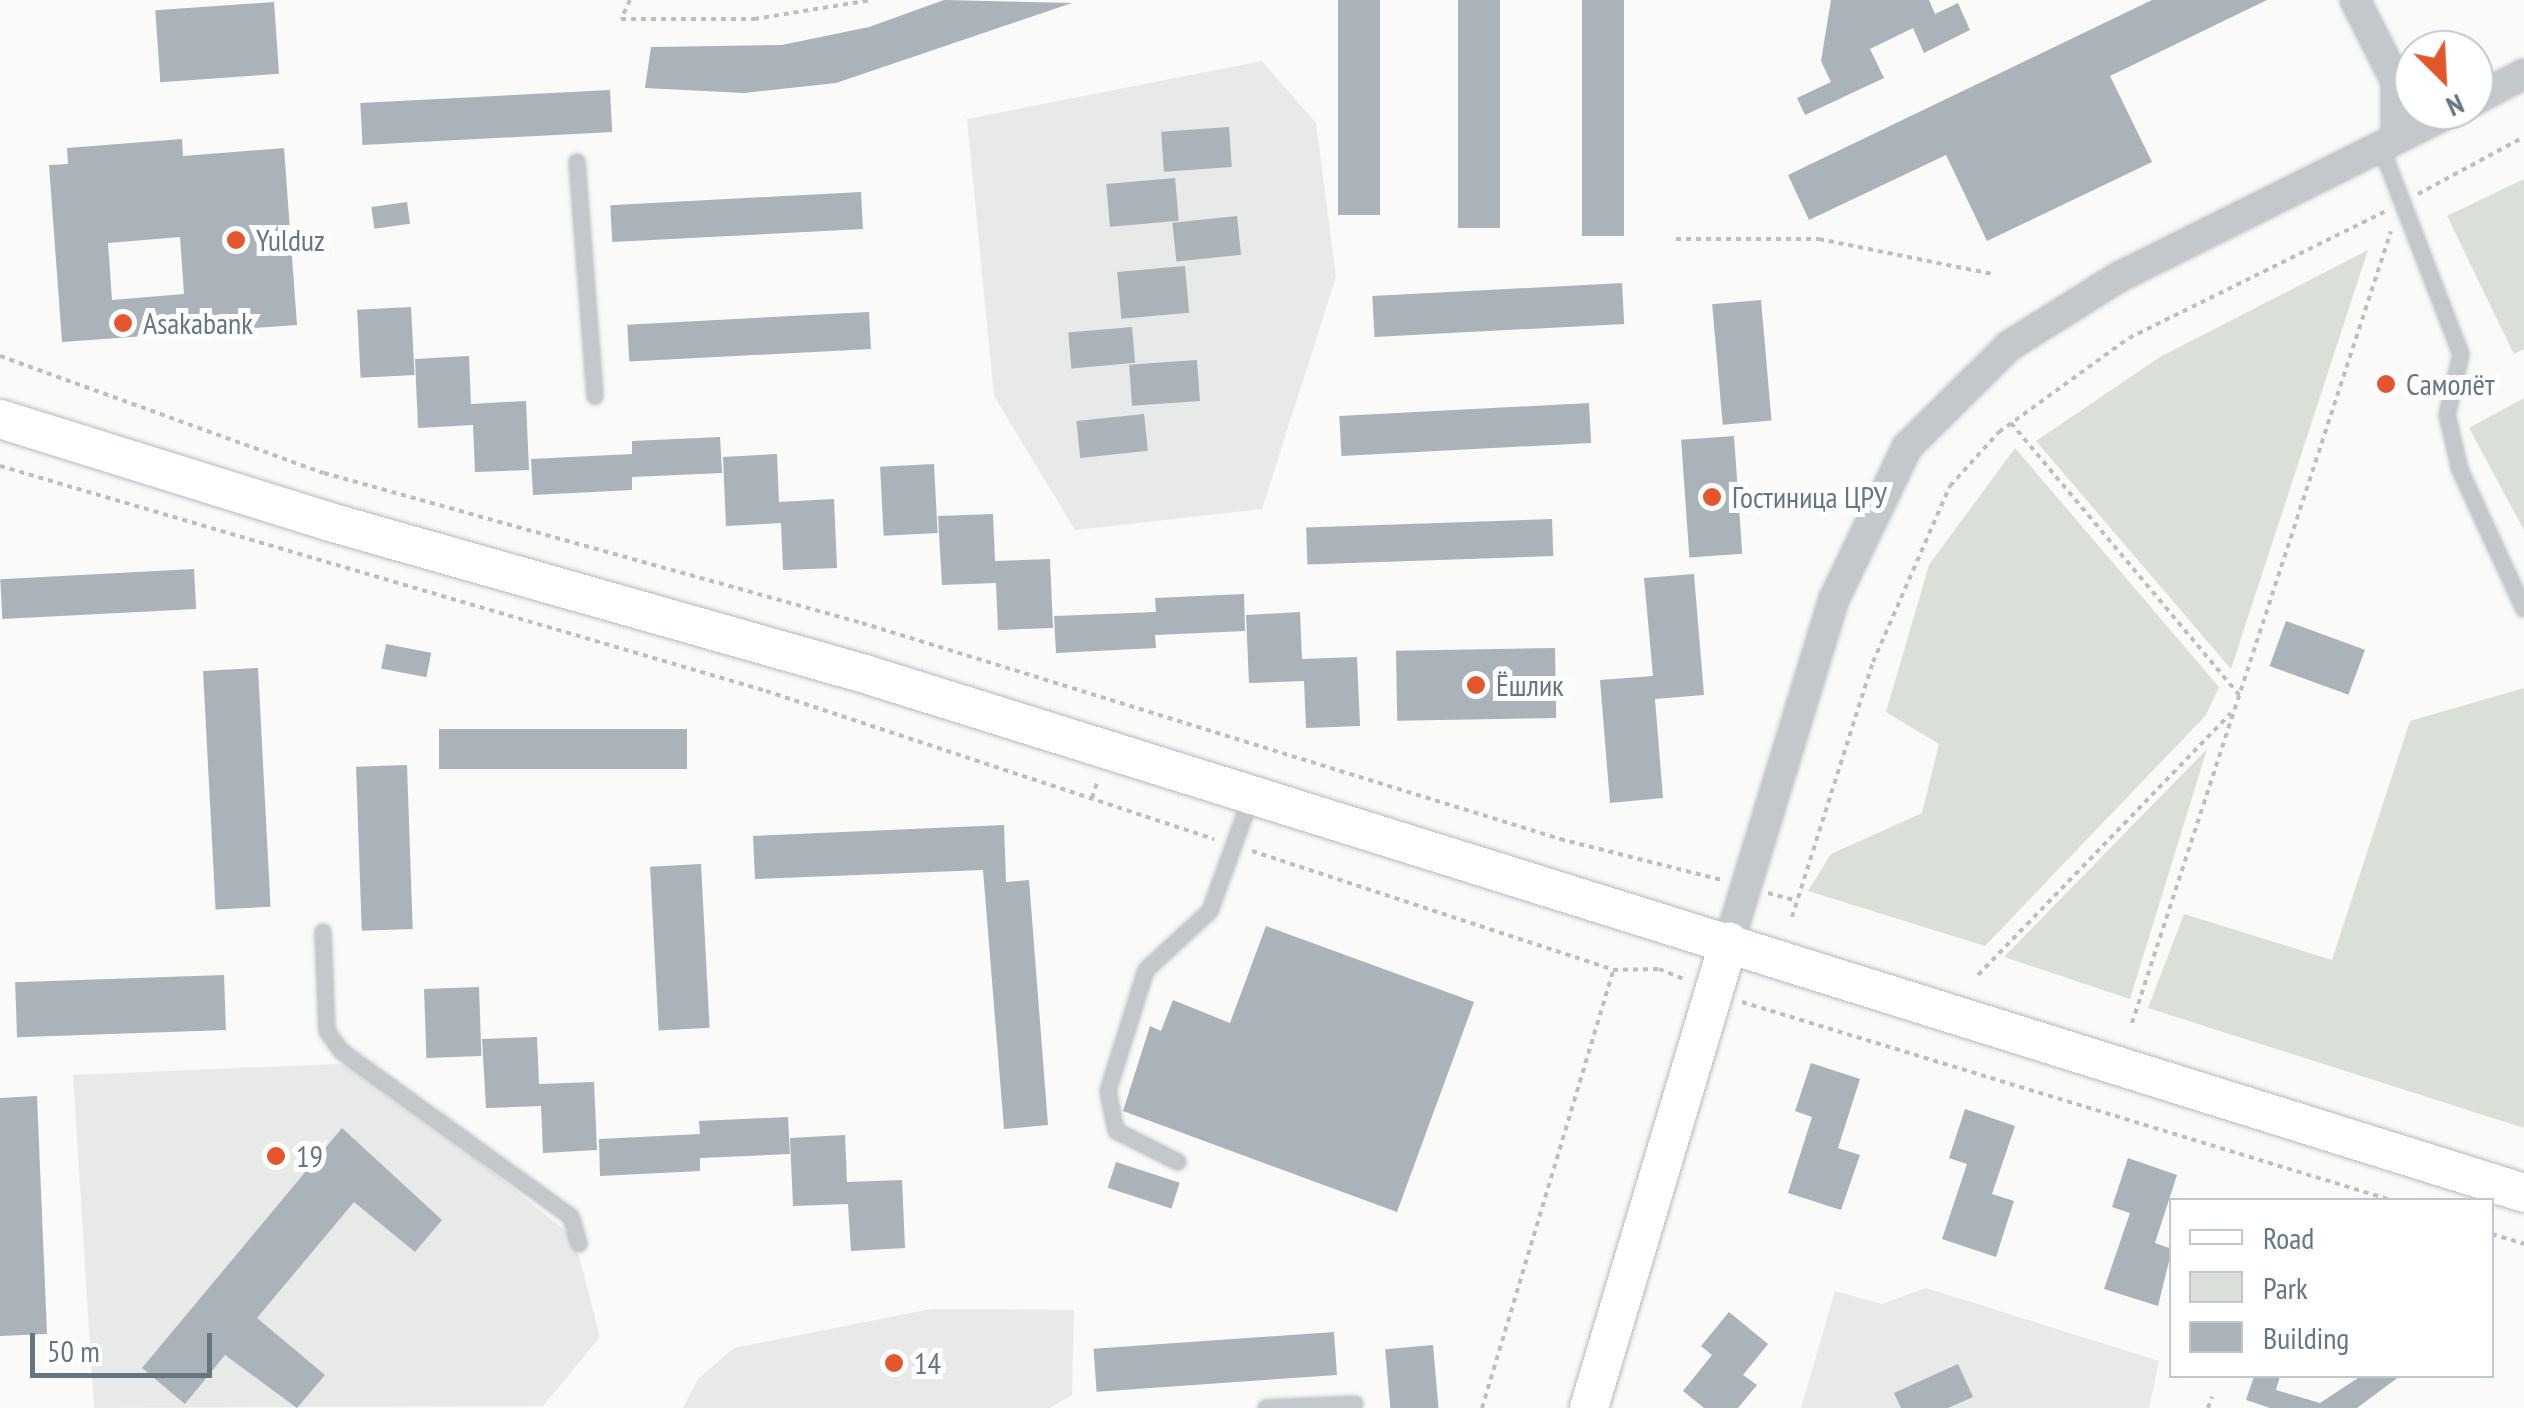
<!DOCTYPE html>
<html>
<head>
<meta charset="utf-8">
<style>
  body { margin:0 }
  #map { position:relative; width:2524px; height:1408px; overflow:hidden; background:#fafaf8; font-family:"PT Sans Narrow",sans-serif }
  div>[style] { position:absolute }
  [style*='--x'] { left:calc(var(--x)*1px); top:calc(var(--y)*1px); width:calc(var(--w)*1px); rotate:calc(var(--a)*1deg) }
  .built>* { inset:0; background:#e8e9e9 }
  .green>* { inset:0; background:#dadfd7 }
  .building>* { inset:0; background:#aab3b9; transform-origin:0 0 }
  .path>* { height:4px; margin-top:-2px; transform-origin:0; background:repeating-linear-gradient(90deg,#bbbfc2 0 5px,transparent 0 10px) }
  .roads { filter:drop-shadow(0 0 2px #b3babf) drop-shadow(0 0 2px #b3babf) }
  .lane>* { height:14px; margin:-7px; padding:0 7px; transform-origin:7px; border-radius:7px; background:#c3c8cc }
  .street>* { height:28px; margin:-14px; padding:0 14px; transform-origin:14px; border-radius:14px; background:#c3c8cc }
  .secondary>* { height:38px; margin:-19px; padding:0 19px; transform-origin:19px; border-radius:19px; background:#fff }
  .dots>* { width:28px; height:28px; translate:-50% -50%; box-sizing:border-box; border:5px solid #fff; border-radius:50% }
  span { translate:-50% -50%; white-space:nowrap; text-align:center; line-height:1.15; -webkit-text-stroke:10px #fff; paint-order:stroke }
  .poi-label { font-size:30px; color:#657683 }
  .left { translate:0 -50%; text-align:left }
  .legend { position:absolute; left:2169px; top:1198px; width:325px; height:180px; box-sizing:border-box; background:#fff; border:2px solid #c1c8cd; margin:0; padding:12px 18px; list-style:none; font-size:30px; color:#657683 }
  .legend li { display:flex; align-items:center; gap:20px; height:50px }
  .legend b { width:50px; border:2px solid #c1c8cd }
  .north { position:absolute; left:2394px; top:30px; width:100px; height:100px; box-sizing:border-box; background:#fff; border:2px solid #c1c8cd; border-radius:50%; rotate:156deg; font-size:28px; font-weight:700; line-height:40px; text-align:center; color:#657683 }
  .north::after { content:''; display:block; margin:auto; width:35px; height:45px; background:#e4572e; clip-path:polygon(50% 0,100% 100%,50% 72%,0 100%) }
  .scale { position:absolute; left:30px; top:1333px; width:182px; height:45px; box-sizing:border-box; border:5px solid #657683; border-top:0; padding-left:12px; font-size:30px; line-height:35px; white-space:nowrap; color:#657683; -webkit-text-stroke:8px #fff; paint-order:stroke }
</style>
</head>
<body>
<div id="map">
  <div class="built">
    <i style="clip-path:polygon(1262px 61px,1316px 123px,1336px 277px,1262px 509px,1075px 530px,994px 396px,967px 119px)"></i>
    <i style="clip-path:polygon(359px 1063px,574px 1238px,600px 1337px,543px 1406px,94px 1408px,73px 1075px)"></i>
    <i style="clip-path:polygon(1926px 1288px,2159px 1361px,2149px 1408px,1801px 1408px,1835px 1291px,1882px 1304px)"></i>
    <i style="clip-path:polygon(931px 1309px,1074px 1310px,1072px 1395px,1050px 1408px,683px 1408px,698px 1379px,734px 1348px)"></i>
  </div>
  <div class="green">
    <i style="clip-path:polygon(2524px 179px,2524px 349px,2514px 354px,2447px 216px)"></i>
    <i style="clip-path:polygon(2368px 250px,2231px 669px,2036px 441px,2160px 357px)"></i>
    <i style="clip-path:polygon(2524px 398px,2524px 530px,2469px 428px)"></i>
    <i style="clip-path:polygon(2015px 448px,2219px 687px,2206px 715px,1985px 946px,1808px 891px,1831px 854px,1922px 813px,1939px 744px,1886px 712px,1929px 565px)"></i>
    <i style="clip-path:polygon(2524px 688px,2524px 1128px,2148px 1008px,2184px 914px,2332px 960px,2410px 721px)"></i>
    <i style="clip-path:polygon(2207px 749px,2130px 999px,2004px 957px)"></i>
  </div>
  <div class="building">
    <i style="clip-path:polygon(944px 0,1072px 3px,836px 83px,744px 93px,645px 88px,651px 47px,782px 45px,869px 27px)"></i>
    <i style="left:1338px;top:0;width:42px;height:215px"></i>
    <i style="left:1458px;top:0;width:42px;height:228px"></i>
    <i style="left:1582px;top:0;width:42px;height:236px"></i>
    <i style="clip-path:polygon(1831px 0,1929px 0,1935px 14px,1958px 3px,1970px 30px,1924px 53px,1913px 28px,1870px 49px,1884px 78px,1805px 115px,1797px 98px,1831px 82px,1821px 61px)"></i>
    <i style="clip-path:polygon(2152px 0,2267px 0,2110px 76px,2152px 162px,1987px 241px,1946px 155px,1809px 220px,1788px 175px)"></i>
    <i style="left:274px;top:2px;width:72px;height:119px;rotate:86deg"></i>
    <i style="left:610px;top:90px;width:42px;height:250px;rotate:87deg"></i>
    <i style="left:1229px;top:127px;width:40px;height:68px;rotate:86deg"></i>
    <i style="clip-path:polygon(evenodd,182px 139px,183px 156px,284px 148px,297px 325px,62px 342px,49px 165px,68px 164px,67px 148px,182px 139px,180px 237px,184px 294px,112px 300px,108px 243px,180px 237px)"></i>
    <i style="left:1175px;top:178px;width:43px;height:69px;rotate:85deg"></i>
    <i style="left:861px;top:192px;width:37px;height:251px;rotate:87deg"></i>
    <i style="left:407px;top:202px;width:22px;height:36px;rotate:82deg"></i>
    <i style="left:1237px;top:216px;width:39px;height:65px;rotate:84deg"></i>
    <i style="left:1185px;top:266px;width:47px;height:68px;rotate:85deg"></i>
    <i style="left:1622px;top:283px;width:41px;height:250px;rotate:87deg"></i>
    <i style="left:1761px;top:300px;width:121px;height:49px;rotate:85deg"></i>
    <i style="left:411px;top:307px;width:68px;height:54px;rotate:87deg"></i>
    <i style="left:869px;top:312px;width:37px;height:242px;rotate:87deg"></i>
    <i style="left:1132px;top:327px;width:36px;height:64px;rotate:85deg"></i>
    <i style="clip-path:polygon(469px 356px,471px 404px,526px 401px,529px 470px,475px 472px,473px 425px,418px 428px,415px 359px)"></i>
    <i style="left:1197px;top:360px;width:41px;height:68px;rotate:86deg"></i>
    <i style="left:1589px;top:403px;width:40px;height:250px;rotate:87deg"></i>
    <i style="left:1144px;top:414px;width:37px;height:68px;rotate:84deg"></i>
    <i style="left:1734px;top:436px;width:118px;height:53px;rotate:86deg"></i>
    <i style="clip-path:polygon(720px 437px,722px 473px,632px 477px,632px 490px,533px 495px,531px 459px,632px 454px,632px 441px)"></i>
    <i style="clip-path:polygon(777px 454px,779px 502px,834px 499px,837px 568px,783px 570px,781px 523px,726px 526px,723px 457px)"></i>
    <i style="left:934px;top:464px;width:69px;height:54px;rotate:87deg"></i>
    <i style="clip-path:polygon(993px 514px,995px 561px,1050px 559px,1053px 628px,998px 630px,996px 583px,942px 585px,938px 516px)"></i>
    <i style="left:1552px;top:519px;width:37px;height:246px;rotate:88deg"></i>
    <i style="left:194px;top:569px;width:40px;height:194px;rotate:87deg"></i>
    <i style="clip-path:polygon(1694px 574px,1704px 695px,1655px 699px,1663px 798px,1610px 803px,1600px 680px,1653px 676px,1644px 578px)"></i>
    <i style="clip-path:polygon(1244px 594px,1245px 631px,1155px 635px,1156px 648px,1056px 653px,1054px 616px,1156px 612px,1155px 598px)"></i>
    <i style="clip-path:polygon(1300px 612px,1302px 659px,1357px 657px,1360px 726px,1306px 728px,1304px 681px,1249px 683px,1246px 615px)"></i>
    <i style="left:2286px;top:621px;width:84px;height:48px;rotate:20deg"></i>
    <i style="left:386px;top:644px;width:46px;height:25px;rotate:11deg"></i>
    <i style="left:1555px;top:648px;width:70px;height:159px;rotate:89deg"></i>
    <i style="left:258px;top:668px;width:239px;height:55px;rotate:87deg"></i>
    <i style="left:687px;top:729px;width:40px;height:248px;rotate:90deg"></i>
    <i style="left:407px;top:765px;width:164px;height:51px;rotate:88deg"></i>
    <i style="clip-path:polygon(1004px 825px,1006px 882px,1029px 880px,1048px 1125px,1004px 1129px,983px 870px,755px 879px,753px 836px)"></i>
    <i style="left:701px;top:864px;width:164px;height:51px;rotate:87deg"></i>
    <i style="clip-path:polygon(1266px 926px,1474px 1002px,1397px 1212px,1123px 1111px,1150px 1026px,1161px 1031px,1173px 1000px,1230px 1023px)"></i>
    <i style="left:224px;top:975px;width:55px;height:209px;rotate:88deg"></i>
    <i style="left:479px;top:987px;width:69px;height:55px;rotate:88deg"></i>
    <i style="clip-path:polygon(537px 1037px,539px 1084px,594px 1082px,597px 1150px,543px 1153px,541px 1106px,486px 1108px,482px 1039px)"></i>
    <i style="clip-path:polygon(1811px 1063px,1860px 1079px,1838px 1148px,1860px 1155px,1841px 1210px,1788px 1193px,1812px 1117px,1795px 1111px)"></i>
    <i style="clip-path:polygon(37px 1096px,47px 1334px,0 1336px,0 1098px)"></i>
    <i style="clip-path:polygon(1965px 1109px,2015px 1126px,1992px 1194px,2014px 1201px,1996px 1257px,1942px 1239px,1967px 1164px,1949px 1158px)"></i>
    <i style="clip-path:polygon(788px 1117px,790px 1154px,700px 1158px,700px 1171px,600px 1176px,599px 1139px,700px 1134px,699px 1121px)"></i>
    <i style="clip-path:polygon(342px 1128px,442px 1220px,415px 1252px,354px 1202px,257px 1318px,325px 1375px,297px 1408px,225px 1355px,185px 1404px,142px 1368px)"></i>
    <i style="clip-path:polygon(845px 1135px,847px 1182px,902px 1180px,905px 1248px,851px 1251px,848px 1204px,793px 1206px,790px 1138px)"></i>
    <i style="clip-path:polygon(2128px 1158px,2177px 1175px,2155px 1243px,2172px 1249px,2158px 1306px,2104px 1289px,2130px 1213px,2112px 1207px)"></i>
    <i style="left:1116px;top:1162px;width:67px;height:27px;rotate:18deg"></i>
    <i style="clip-path:polygon(1729px 1312px,1768px 1344px,1743px 1375px,1757px 1385px,1738px 1408px,1704px 1408px,1683px 1391px,1712px 1355px,1701px 1346px)"></i>
    <i style="left:1334px;top:1332px;width:43px;height:241px;rotate:86deg"></i>
    <i style="left:1433px;top:1345px;width:63px;height:48px;rotate:85deg"></i>
    <i style="clip-path:polygon(1958px 1364px,1973px 1397px,1948px 1408px,1901px 1408px,1894px 1393px)"></i>
    <i style="clip-path:polygon(2254px 1376px,2280px 1376px,2276px 1390px,2320px 1403px,2361px 1376px,2400px 1376px,2357px 1408px,2270px 1408px,2246px 1400px)"></i>
  </div>
  <div class="path">
    <i style="--x:630;--y:0;--w:21;--a:115"></i>
    <i style="--x:621;--y:19;--w:133;--a:0"></i>
    <i style="--x:754;--y:19;--w:119;--a:-9.2"></i>
    <i style="--x:2418;--y:194;--w:120;--a:-28.3"></i>
    <i style="--x:1676;--y:239;--w:143;--a:0"></i>
    <i style="--x:1819;--y:239;--w:177;--a:11.4"></i>
    <i style="--x:0;--y:356;--w:344;--a:19.9"></i>
    <i style="--x:324;--y:473;--w:559;--a:15.58"></i>
    <i style="--x:862;--y:623;--w:731;--a:17.19"></i>
    <i style="--x:1560;--y:839;--w:167;--a:14.2"></i>
    <i style="--x:2011;--y:423;--w:355;--a:50"></i>
    <i style="--x:0;--y:466;--w:798;--a:16.37"></i>
    <i style="--x:766;--y:691;--w:472;--a:18.3"></i>
    <i style="--x:1092;--y:798;--w:20;--a:-72"></i>
    <i style="--x:1252;--y:851;--w:380;--a:18.2"></i>
    <i style="--x:1613;--y:970;--w:46;--a:-1.2"></i>
    <i style="--x:1659;--y:969;--w:29;--a:22"></i>
    <i style="--x:1768;--y:893;--w:30;--a:15"></i>
    <i style="--x:1792;--y:917;--w:268;--a:-72.4"></i>
    <i style="--x:1873;--y:662;--w:192;--a:-66.4"></i>
    <i style="--x:1950;--y:486;--w:73;--a:-47.8"></i>
    <i style="--x:1999;--y:432;--w:160;--a:-35.9"></i>
    <i style="--x:2129;--y:338;--w:289;--a:-26.3"></i>
    <i style="--x:1978;--y:975;--w:364;--a:-46"></i>
    <i style="--x:1742;--y:1002;--w:679;--a:16.97"></i>
    <i style="--x:2132;--y:1023;--w:833;--a:-71.89"></i>
    <i style="--x:2492;--y:1234;--w:34;--a:17"></i>
    <i style="--x:1482;--y:1408;--w:455;--a:-73.3"></i>
    <i style="--x:2208;--y:1408;--w:12;--a:-70"></i>
  </div>
  <div class="roads">
    <div class="lane">
      <i style="--x:2381;--y:147;--w:222;--a:68.9"></i>
      <i style="--x:2461;--y:354;--w:63;--a:102.9"></i>
      <i style="--x:2447;--y:415;--w:57;--a:76.7"></i>
      <i style="--x:2460;--y:470;--w:153;--a:65.3"></i>
      <i style="--x:577;--y:162;--w:235;--a:85.6"></i>
      <i style="--x:323;--y:932;--w:99;--a:87.7"></i>
      <i style="--x:327;--y:1031;--w:24;--a:55"></i>
      <i style="--x:341;--y:1051;--w:284;--a:35.8"></i>
      <i style="--x:571;--y:1217;--w:28;--a:73"></i>
      <i style="--x:1178;--y:1162;--w:69;--a:-153.4"></i>
      <i style="--x:1116;--y:1131;--w:41;--a:-101.3"></i>
      <i style="--x:1108;--y:1091;--w:127;--a:-72.6"></i>
      <i style="--x:1146;--y:970;--w:87;--a:-42.7"></i>
      <i style="--x:1210;--y:911;--w:123;--a:-70.1"></i>
      <i style="--x:1266;--y:1408;--w:89;--a:-2.6"></i>
    </div>
    <div class="street">
      <i style="--x:2355;--y:0;--w:91;--a:63.2"></i>
      <i style="--x:2396;--y:81;--w:58;--a:90"></i>
      <i style="--x:2474;--y:100;--w:56;--a:-27.5"></i>
      <i style="--x:1729;--y:942;--w:359;--a:-73"></i>
      <i style="--x:1834;--y:599;--w:169;--a:-64.3"></i>
      <i style="--x:1907;--y:447;--w:144;--a:-44.7"></i>
      <i style="--x:2009;--y:346;--w:130;--a:-32.1"></i>
      <i style="--x:2119;--y:277;--w:374;--a:-26.5"></i>
    </div>
    <div class="secondary">
      <i style="--x:0;--y:419;--w:346;--a:17.3"></i>
      <i style="--x:330;--y:522;--w:556;--a:15.86"></i>
      <i style="--x:865;--y:674;--w:1738;--a:17.37"></i>
      <i style="--x:1589;--y:1408;--w:487;--a:-73.3"></i>
    </div>
  </div>
  <div class="dots">
    <i style="left:236px;top:240px;background:#e4572e"></i>
    <i style="left:123px;top:323px;background:#e4572e"></i>
    <i style="left:2386px;top:384px;background:#e4572e"></i>
    <i style="left:1712px;top:497px;background:#e4572e"></i>
    <i style="left:1476px;top:685px;background:#e4572e"></i>
    <i style="left:276px;top:1156px;background:#e4572e"></i>
    <i style="left:894px;top:1363px;background:#e4572e"></i>
  </div>
  <div class="poi-label">
    <span class="left" style="left:256px;top:240px">Yulduz</span>
    <span class="left" style="left:143px;top:323px">Asakabank</span>
    <span class="left" style="left:2406px;top:384px">Самолёт</span>
    <span class="left" style="left:1732px;top:497px">Гостиница ЦРУ</span>
    <span class="left" style="left:1496px;top:685px">Ёшлик</span>
    <span class="left" style="left:296px;top:1156px">19</span>
    <span class="left" style="left:914px;top:1363px">14</span>
  </div>
  <ul class="legend">
  <li><b style="height:12px;background:#fff"></b>Road</li>
  <li><b style="height:28px;background:#dadfd7"></b>Park</li>
  <li><b style="height:28px;background:#aab3b9"></b>Building</li>
  </ul>
  <div class="north">N</div>
  <div class="scale">50 m</div>
</div>
</body>
</html>
